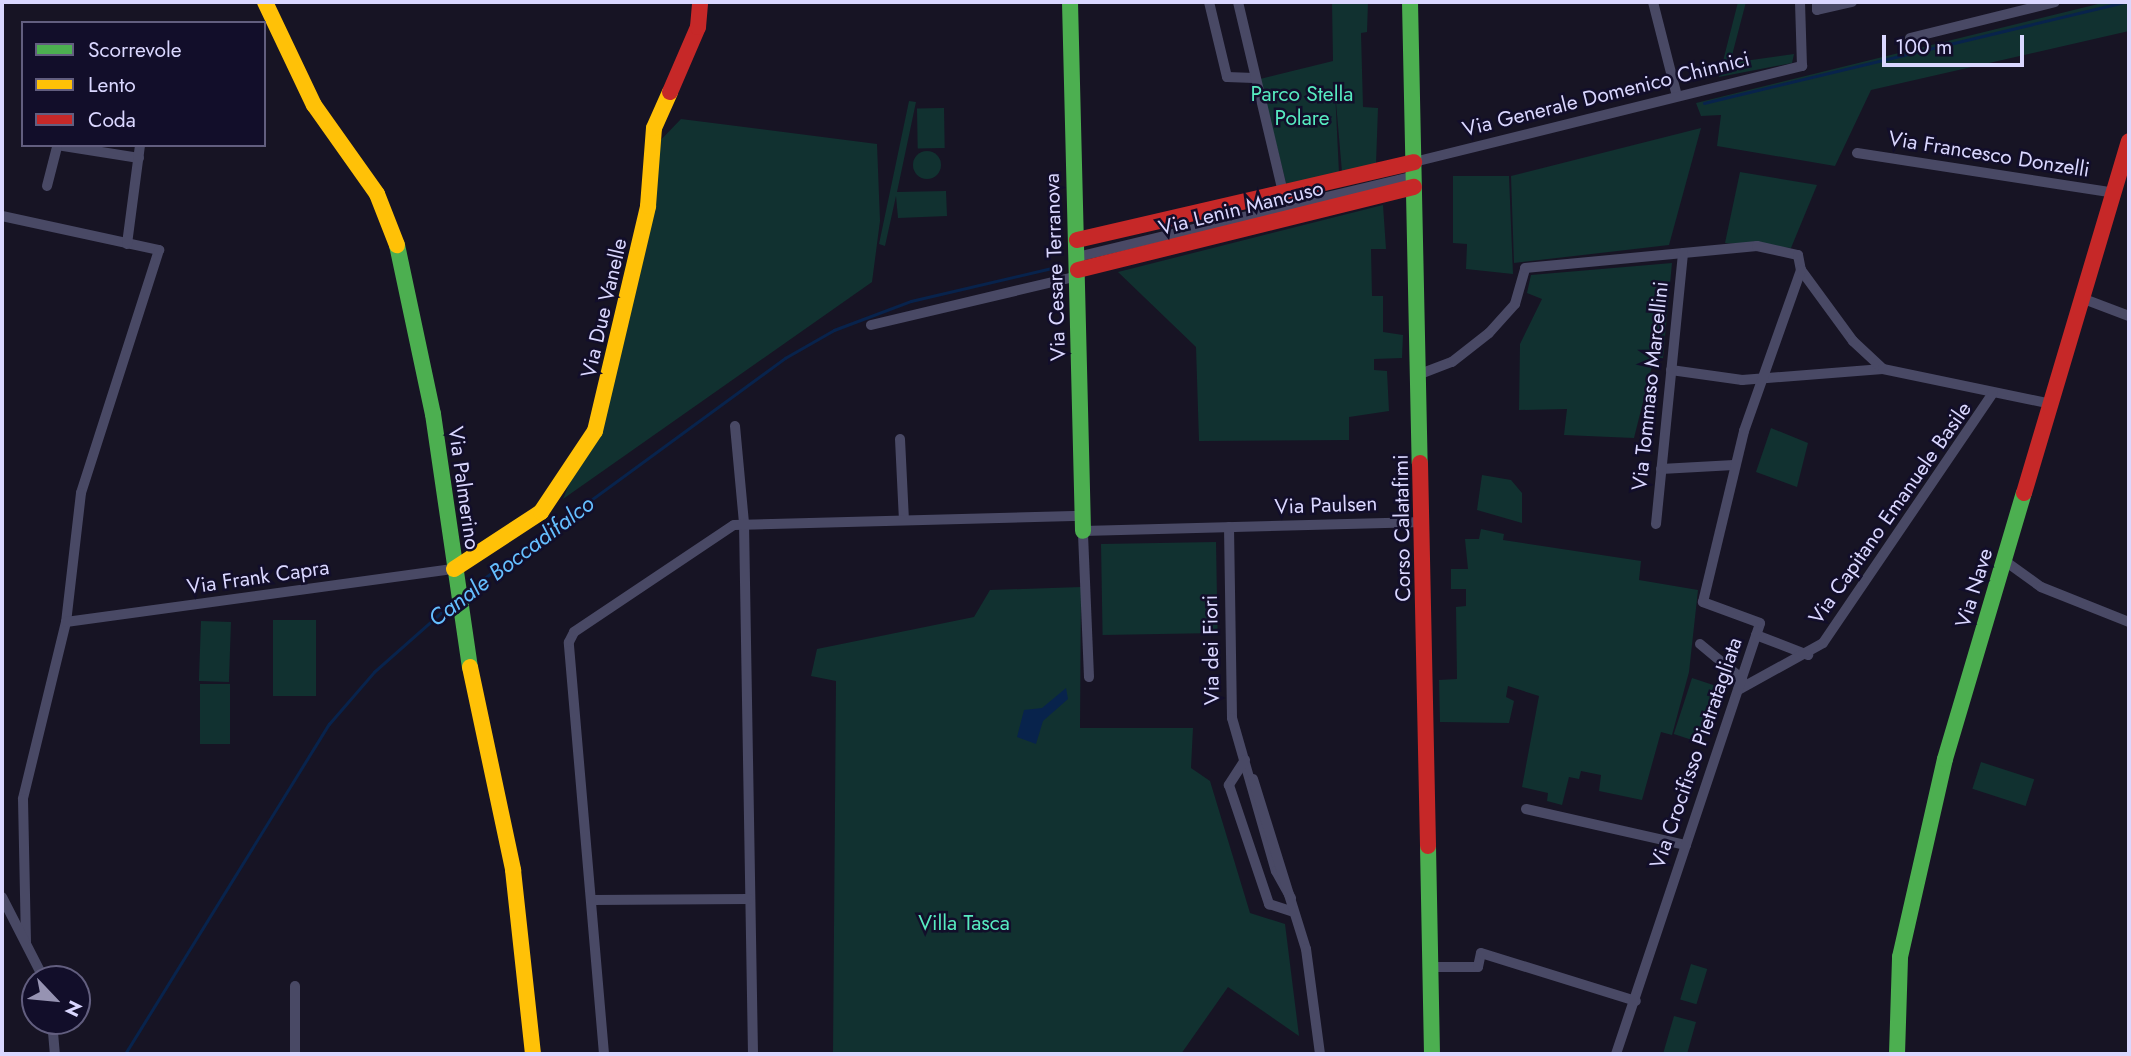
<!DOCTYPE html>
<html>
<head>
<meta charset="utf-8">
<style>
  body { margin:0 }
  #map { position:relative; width:2131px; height:1056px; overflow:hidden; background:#171424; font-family:Jost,sans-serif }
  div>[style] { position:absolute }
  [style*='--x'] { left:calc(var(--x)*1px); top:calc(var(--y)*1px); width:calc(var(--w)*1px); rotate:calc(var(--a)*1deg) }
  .green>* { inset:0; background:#113130; transform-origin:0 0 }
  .round { border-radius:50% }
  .water>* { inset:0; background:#08234c }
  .stream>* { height:2.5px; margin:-1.25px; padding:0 1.25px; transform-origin:1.25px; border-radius:1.25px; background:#08234c }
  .street>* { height:10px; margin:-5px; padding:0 5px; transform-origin:5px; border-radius:5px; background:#494965 }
  .fast>* { height:16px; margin:-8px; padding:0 8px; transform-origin:8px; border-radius:8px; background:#4caf50 }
  .slow>* { height:16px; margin:-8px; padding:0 8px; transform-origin:8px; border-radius:8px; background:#ffc107 }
  .jam>* { height:16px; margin:-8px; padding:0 8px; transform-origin:8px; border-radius:8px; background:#c62828 }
  span { translate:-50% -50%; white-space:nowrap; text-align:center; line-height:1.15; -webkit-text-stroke:5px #120e2a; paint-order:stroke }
  .park-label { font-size:21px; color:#57ebc0 }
  .street-label { font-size:21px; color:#dad7ff }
  .water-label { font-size:23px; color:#65bfff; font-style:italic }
  .frame { position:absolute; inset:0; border:4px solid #dad7ff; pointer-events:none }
  .legend { position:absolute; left:21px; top:21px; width:245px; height:126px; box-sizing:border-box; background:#120e2a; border:2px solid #625e7f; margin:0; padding:9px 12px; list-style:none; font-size:21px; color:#dad7ff }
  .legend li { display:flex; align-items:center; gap:14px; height:35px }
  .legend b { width:35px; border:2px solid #625e7f }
  .north { position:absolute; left:21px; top:965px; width:70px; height:70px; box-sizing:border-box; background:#120e2a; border:2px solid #625e7f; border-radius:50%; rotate:116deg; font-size:19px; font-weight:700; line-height:28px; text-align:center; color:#dad7ff }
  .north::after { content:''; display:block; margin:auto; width:24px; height:32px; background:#9693b2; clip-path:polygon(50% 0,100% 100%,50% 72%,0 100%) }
  .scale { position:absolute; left:1882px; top:35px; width:142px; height:32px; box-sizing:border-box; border:4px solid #dad7ff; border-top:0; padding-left:9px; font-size:21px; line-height:24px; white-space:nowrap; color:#dad7ff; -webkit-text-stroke:5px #120e2a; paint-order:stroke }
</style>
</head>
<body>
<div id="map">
  <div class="green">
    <i style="clip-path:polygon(1332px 2px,1368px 2px,1367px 32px,1361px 33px,1363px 107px,1378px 108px,1376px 164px,1342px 172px,1335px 91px,1339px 173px,1287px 187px,1260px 79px,1333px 61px)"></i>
    <i style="clip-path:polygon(1738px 2px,1746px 2px,1730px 63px,1794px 54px,1792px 63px,1719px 77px)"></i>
    <i style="clip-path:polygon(2106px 2px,2129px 2px,2129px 31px,1871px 90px,1835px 166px,1717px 146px,1721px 115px,1701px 116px,1696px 103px)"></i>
    <i style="clip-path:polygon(909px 101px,916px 102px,897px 192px,946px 191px,947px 216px,898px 218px,896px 196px,885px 246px,879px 244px)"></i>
    <i style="left:944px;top:108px;width:40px;height:27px;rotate:89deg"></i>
    <i style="clip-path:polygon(681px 119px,877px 144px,880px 221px,872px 282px,563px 499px,605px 396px,653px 148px)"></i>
    <i style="clip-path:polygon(1701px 128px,1669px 245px,1514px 263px,1511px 176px)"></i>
    <i class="round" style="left:913px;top:151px;width:28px;height:28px"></i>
    <i style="clip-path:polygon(1740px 172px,1817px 185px,1791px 248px,1725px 243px)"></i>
    <i style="clip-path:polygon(1453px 176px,1509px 176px,1513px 274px,1466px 269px,1467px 244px,1453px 243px)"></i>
    <i style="clip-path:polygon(1383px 205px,1386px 249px,1371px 249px,1372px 296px,1383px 296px,1383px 332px,1403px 335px,1402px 358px,1374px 359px,1374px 370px,1387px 371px,1389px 411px,1349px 417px,1349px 440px,1199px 441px,1196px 347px,1118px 272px)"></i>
    <i style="clip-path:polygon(1672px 263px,1663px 358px,1654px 358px,1634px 438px,1564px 435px,1567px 409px,1519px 410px,1520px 344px,1542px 299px,1527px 293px,1531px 275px)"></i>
    <i style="clip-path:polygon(1771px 428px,1808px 443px,1797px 487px,1756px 472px)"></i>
    <i style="clip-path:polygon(1482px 475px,1511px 480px,1522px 493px,1522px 523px,1477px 510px)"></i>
    <i style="clip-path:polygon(1481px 529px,1504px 534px,1503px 540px,1641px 561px,1639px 580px,1698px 590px,1689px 672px,1672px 735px,1661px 732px,1642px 800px,1599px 791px,1601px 775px,1581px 771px,1579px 779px,1569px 777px,1562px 805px,1547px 801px,1548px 793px,1522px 787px,1539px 696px,1508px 686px,1506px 697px,1514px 701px,1509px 723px,1440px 722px,1439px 680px,1457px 679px,1456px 607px,1466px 606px,1466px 589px,1451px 589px,1451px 569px,1468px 569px,1465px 539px,1479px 539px)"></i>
    <i style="left:1216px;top:542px;width:91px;height:115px;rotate:89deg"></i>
    <i style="clip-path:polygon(1081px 587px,1080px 728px,1193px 728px,1191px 768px,1210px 781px,1250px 913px,1285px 924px,1299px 1036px,1228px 987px,1181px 1054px,833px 1054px,836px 681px,811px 676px,817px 649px,974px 617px,990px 590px)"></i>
    <i style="left:273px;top:620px;width:43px;height:76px"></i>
    <i style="left:201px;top:621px;width:30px;height:60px;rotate:2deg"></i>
    <i style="left:1692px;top:678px;width:28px;height:59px;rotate:18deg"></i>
    <i style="left:200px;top:684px;width:30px;height:60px"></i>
    <i style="left:1981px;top:762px;width:56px;height:28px;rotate:18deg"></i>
    <i style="left:1691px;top:964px;width:17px;height:37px;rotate:17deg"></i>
    <i style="clip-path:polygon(1674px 1016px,1696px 1022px,1687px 1054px,1663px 1054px)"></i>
  </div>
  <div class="water">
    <i style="clip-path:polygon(1066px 688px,1068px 699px,1043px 721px,1036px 744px,1017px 737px,1024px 710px,1042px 708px)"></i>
  </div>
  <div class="stream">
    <i style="--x:1704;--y:103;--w:432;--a:-13.5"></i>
    <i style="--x:464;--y:593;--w:398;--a:-36.2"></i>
    <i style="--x:785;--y:358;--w:56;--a:-29.7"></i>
    <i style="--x:834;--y:330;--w:82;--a:-20.6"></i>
    <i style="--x:911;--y:301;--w:153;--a:-13.2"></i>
    <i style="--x:125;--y:1054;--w:388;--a:-58.3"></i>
    <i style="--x:329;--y:724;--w:69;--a:-49.1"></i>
    <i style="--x:374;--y:672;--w:106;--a:-41.5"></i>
  </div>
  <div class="street">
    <i style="--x:1209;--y:2;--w:77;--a:76.5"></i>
    <i style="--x:1227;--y:77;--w:27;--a:2"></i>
    <i style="--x:1238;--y:2;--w:196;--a:76.7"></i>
    <i style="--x:1653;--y:2;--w:97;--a:75.7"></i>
    <i style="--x:1817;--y:2;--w:8;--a:90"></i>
    <i style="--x:1817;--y:10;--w:36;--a:-13"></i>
    <i style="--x:1910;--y:38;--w:149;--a:-13.9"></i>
    <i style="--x:57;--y:145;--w:83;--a:9"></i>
    <i style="--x:1857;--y:153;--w:260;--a:8.8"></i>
    <i style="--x:1414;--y:162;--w:400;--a:-13.9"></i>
    <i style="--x:1802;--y:66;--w:64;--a:-91.8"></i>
    <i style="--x:47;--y:186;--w:40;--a:-75.6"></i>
    <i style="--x:2;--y:216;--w:161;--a:12.2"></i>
    <i style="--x:159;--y:250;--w:255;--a:107.8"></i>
    <i style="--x:81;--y:493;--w:130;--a:96.6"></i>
    <i style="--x:66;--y:622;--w:182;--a:103.7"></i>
    <i style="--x:23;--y:799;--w:143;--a:88.8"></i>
    <i style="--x:127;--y:244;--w:100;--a:-82.5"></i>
    <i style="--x:1077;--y:257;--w:347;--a:-13.5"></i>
    <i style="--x:2084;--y:299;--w:48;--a:20.7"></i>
    <i style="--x:871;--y:325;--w:213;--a:-13.3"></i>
    <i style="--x:1671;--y:370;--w:72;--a:8"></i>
    <i style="--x:1742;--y:380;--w:141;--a:-4.5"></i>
    <i style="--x:1420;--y:374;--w:34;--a:-21"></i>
    <i style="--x:1452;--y:362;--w:47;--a:-38.1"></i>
    <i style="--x:1489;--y:333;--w:39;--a:-48"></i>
    <i style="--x:1515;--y:304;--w:37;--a:-74"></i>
    <i style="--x:1525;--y:268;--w:233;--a:-5.4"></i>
    <i style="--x:1757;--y:246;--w:42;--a:12.4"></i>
    <i style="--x:1798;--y:255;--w:15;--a:79"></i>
    <i style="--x:1801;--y:270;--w:88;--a:53.8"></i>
    <i style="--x:1853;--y:341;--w:41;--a:43"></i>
    <i style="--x:1883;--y:369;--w:173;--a:11.7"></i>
    <i style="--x:735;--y:426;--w:97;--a:84.7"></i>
    <i style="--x:744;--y:523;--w:531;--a:89.03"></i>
    <i style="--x:900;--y:439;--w:81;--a:87.2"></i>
    <i style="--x:1661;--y:469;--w:73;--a:-3.1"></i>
    <i style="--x:1656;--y:524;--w:272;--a:-84.3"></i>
    <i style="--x:1229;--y:527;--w:191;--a:89.1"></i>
    <i style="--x:1232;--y:718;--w:159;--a:74"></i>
    <i style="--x:1276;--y:871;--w:31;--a:61"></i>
    <i style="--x:2005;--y:561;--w:44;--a:35.8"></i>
    <i style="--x:2041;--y:587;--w:95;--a:21.7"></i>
    <i style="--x:66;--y:622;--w:392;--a:-7.8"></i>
    <i style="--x:1756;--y:635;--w:56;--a:21"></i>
    <i style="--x:1700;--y:644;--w:55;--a:39.8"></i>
    <i style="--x:1089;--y:677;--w:146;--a:-92.4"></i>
    <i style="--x:1083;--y:531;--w:341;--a:-1.5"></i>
    <i style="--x:1738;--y:690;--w:97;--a:-28.9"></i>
    <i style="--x:1823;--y:643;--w:302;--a:-55.8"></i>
    <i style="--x:1245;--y:760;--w:30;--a:123"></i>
    <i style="--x:1229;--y:785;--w:126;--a:71.4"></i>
    <i style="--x:1269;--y:904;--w:26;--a:18"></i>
    <i style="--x:1253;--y:779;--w:178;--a:72.7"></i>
    <i style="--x:1306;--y:949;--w:106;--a:82.4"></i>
    <i style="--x:1526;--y:809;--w:164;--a:12.7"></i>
    <i style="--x:2;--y:897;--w:92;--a:62.9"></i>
    <i style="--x:592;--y:900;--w:157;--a:-0.4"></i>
    <i style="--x:1431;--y:967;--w:47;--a:0"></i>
    <i style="--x:1478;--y:967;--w:14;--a:-78"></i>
    <i style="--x:1481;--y:953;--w:162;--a:17.2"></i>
    <i style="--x:295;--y:986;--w:68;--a:90"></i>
    <i style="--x:52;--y:1021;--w:33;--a:85"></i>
    <i style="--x:604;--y:1054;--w:413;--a:-94.9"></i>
    <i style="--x:569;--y:642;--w:11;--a:-63"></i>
    <i style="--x:574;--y:632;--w:192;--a:-33.8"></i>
    <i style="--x:734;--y:525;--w:349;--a:-1.5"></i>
    <i style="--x:1616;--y:1054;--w:454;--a:-71.5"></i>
    <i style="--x:1760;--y:623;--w:61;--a:-159.8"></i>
    <i style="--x:1703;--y:602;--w:176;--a:-76.5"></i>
    <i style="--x:1744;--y:431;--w:171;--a:-70.5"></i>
  </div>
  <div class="fast">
    <i style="--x:1070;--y:2;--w:529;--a:88.59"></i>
    <i style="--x:1410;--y:2;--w:461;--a:88.8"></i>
    <i style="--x:397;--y:245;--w:173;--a:78"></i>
    <i style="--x:433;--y:414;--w:256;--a:81.7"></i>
    <i style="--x:1428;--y:846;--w:208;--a:88.9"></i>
    <i style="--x:1897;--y:1054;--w:97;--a:-88.2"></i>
    <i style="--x:1900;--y:957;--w:203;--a:-77.2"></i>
    <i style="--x:1945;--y:759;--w:277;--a:-73.5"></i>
  </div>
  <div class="slow">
    <i style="--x:265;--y:2;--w:114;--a:64.6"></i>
    <i style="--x:314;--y:105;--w:109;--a:54.7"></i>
    <i style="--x:377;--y:194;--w:55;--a:68.6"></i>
    <i style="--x:454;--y:569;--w:104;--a:-33.2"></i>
    <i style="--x:541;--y:512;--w:97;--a:-56.3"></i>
    <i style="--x:595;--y:431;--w:231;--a:-76.7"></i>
    <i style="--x:648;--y:206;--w:78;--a:-85.6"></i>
    <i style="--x:654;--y:128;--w:39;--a:-66"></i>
    <i style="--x:470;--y:667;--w:208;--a:78"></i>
    <i style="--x:513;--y:870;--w:185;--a:83.8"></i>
  </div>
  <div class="jam">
    <i style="--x:670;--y:92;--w:71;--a:-66.7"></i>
    <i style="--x:698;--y:27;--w:25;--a:-85"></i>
    <i style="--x:1077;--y:240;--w:346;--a:-13"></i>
    <i style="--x:1078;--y:270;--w:346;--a:-13.9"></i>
    <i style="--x:1420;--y:463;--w:383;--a:88.8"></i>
    <i style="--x:2024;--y:493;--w:367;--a:-73.4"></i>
  </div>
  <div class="park-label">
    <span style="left:1302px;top:106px">Parco Stella<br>Polare</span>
    <span style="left:964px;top:923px">Villa Tasca</span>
  </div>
  <div class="street-label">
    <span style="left:1606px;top:94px;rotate:-14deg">Via Generale Domenico Chinnici</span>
    <span style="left:1989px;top:154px;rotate:9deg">Via Francesco Donzelli</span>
    <span style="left:1241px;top:208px;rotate:-14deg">Via Lenin Mancuso</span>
    <span style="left:1055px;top:267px;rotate:-92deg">Via Cesare Terranova</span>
    <span style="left:604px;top:308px;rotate:-77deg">Via Due Vanelle</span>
    <span style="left:1650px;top:386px;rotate:-84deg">Via Tommaso Marcellini</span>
    <span style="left:464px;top:488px;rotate:82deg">Via Palmerino</span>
    <span style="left:1326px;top:505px;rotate:-2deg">Via Paulsen</span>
    <span style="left:1890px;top:513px;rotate:-55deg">Via Capitano Emanuele Basile</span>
    <span style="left:1402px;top:528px;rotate:-91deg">Corso Calatafimi</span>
    <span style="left:258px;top:577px;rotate:-8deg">Via Frank Capra</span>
    <span style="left:1974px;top:588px;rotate:-73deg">Via Nave</span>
    <span style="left:1211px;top:650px;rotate:-91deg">Via dei Fiori</span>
    <span style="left:1696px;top:753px;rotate:-71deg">Via Crocifisso Pietratagliata</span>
  </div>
  <div class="water-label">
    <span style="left:511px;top:561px;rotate:-37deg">Canale Boccadifalco</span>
  </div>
  <div class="frame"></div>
  <ul class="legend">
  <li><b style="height:9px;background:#4caf50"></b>Scorrevole</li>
  <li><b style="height:9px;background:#ffc107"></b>Lento</li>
  <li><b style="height:9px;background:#c62828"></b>Coda</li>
  </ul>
  <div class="north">N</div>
  <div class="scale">100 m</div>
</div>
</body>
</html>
